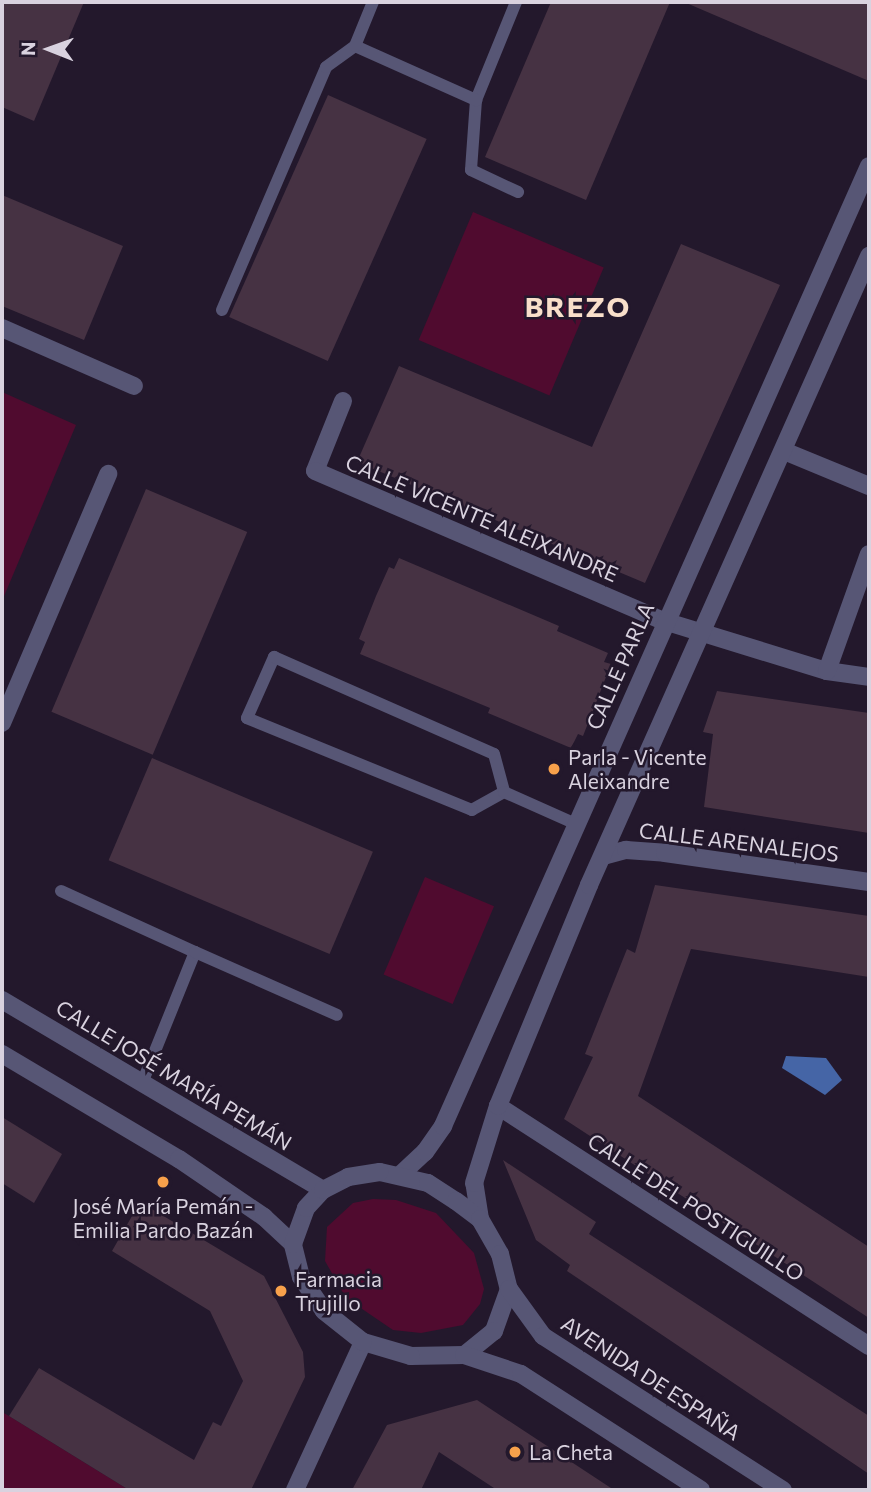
<!DOCTYPE html>
<html>
<head>
<meta charset="utf-8">
<style>
  body { margin:0 }
  #map { position:relative; width:871px; height:1492px; overflow:hidden; background:#23182c; font-family:Commissioner,sans-serif }
  div>[style] { position:absolute }
  [style*='--x'] { left:calc(var(--x)*1px); top:calc(var(--y)*1px); width:calc(var(--w)*1px); rotate:calc(var(--a)*1deg) }
  .green>* { inset:0; background:#500b2f; transform-origin:0 0 }
  .water>* { inset:0; background:#4565a6 }
  .building>* { inset:0; background:#463243; transform-origin:0 0 }
  .service>* { height:12px; margin:-6px; padding:0 6px; transform-origin:6px; border-radius:6px; background:#575675 }
  .minor>* { height:18px; margin:-9px; padding:0 9px; transform-origin:9px; border-radius:9px; background:#575675 }
  .tertiary>* { height:18px; margin:-9px; padding:0 9px; transform-origin:9px; border-radius:9px; background:#575675 }
  .dots>* { width:19px; height:19px; translate:-50% -50%; box-sizing:border-box; border:4px solid #23182c; border-radius:50% }
  span { translate:-50% -50%; white-space:nowrap; text-align:center; line-height:1.15; -webkit-text-stroke:5px #23182c; paint-order:stroke }
  .street-label { font-size:21px; color:#d9d2df }
  .poi-label { font-size:21px; color:#d9d2df }
  .left { translate:0 -50%; text-align:left }
  .district-label { font-size:28px; color:#f9dfca; font-weight:700; letter-spacing:2px }
  .frame { position:absolute; inset:0; border:4px solid #d9d2df; pointer-events:none }
  .north { position:absolute; left:14px; top:14px; width:70px; height:70px; -webkit-text-stroke:5px #23182c; paint-order:stroke; rotate:271deg; font-size:19px; font-weight:700; line-height:28px; text-align:center; color:#d9d2df }
  .north::after { content:''; display:block; margin:auto; width:24px; height:32px; background:#d9d2df; clip-path:polygon(50% 0,100% 100%,50% 72%,0 100%) }
</style>
</head>
<body>
<div id="map">
  <div class="green">
    <i style="left:473px;top:212px;width:142px;height:139px;rotate:23deg"></i>
    <i style="clip-path:polygon(2px 392px,76px 425px,2px 601px)"></i>
    <i style="left:425px;top:877px;width:75px;height:106px;rotate:23deg"></i>
    <i style="clip-path:polygon(373px 1199px,396px 1200px,436px 1213px,474px 1253px,484px 1289px,480px 1304px,463px 1325px,421px 1333px,393px 1330px,346px 1298px,325px 1261px,327px 1227px,353px 1203px)"></i>
    <i style="clip-path:polygon(2px 1412px,9px 1416px,129px 1490px,2px 1490px)"></i>
  </div>
  <div class="water">
    <i style="clip-path:polygon(786px 1056px,826px 1058px,842px 1080px,825px 1095px,782px 1068px)"></i>
  </div>
  <div class="building">
    <i style="clip-path:polygon(2px 2px,84px 2px,34px 121px,2px 107px)"></i>
    <i style="clip-path:polygon(551px 2px,670px 2px,586px 200px,485px 157px)"></i>
    <i style="clip-path:polygon(684px 2px,869px 2px,869px 81px)"></i>
    <i style="left:328px;top:95px;width:108px;height:243px;rotate:24deg"></i>
    <i style="clip-path:polygon(2px 195px,123px 246px,84px 340px,2px 306px)"></i>
    <i style="clip-path:polygon(681px 244px,780px 285px,645px 583px,357px 462px,399px 366px,592px 447px)"></i>
    <i style="left:146px;top:489px;width:110px;height:242px;rotate:23deg"></i>
    <i style="clip-path:polygon(399px 558px,559px 626px,557px 631px,608px 653px,604px 662px,611px 664px,594px 708px,583px 736px,578px 734px,571px 748px,488px 713px,490px 708px,360px 654px,365px 642px,359px 639px,376px 596px,389px 567px,394px 569px)"></i>
    <i style="clip-path:polygon(717px 691px,869px 713px,869px 833px,704px 807px,713px 734px,703px 732px)"></i>
    <i style="left:152px;top:758px;width:240px;height:111px;rotate:23deg"></i>
    <i style="clip-path:polygon(655px 885px,869px 916px,869px 977px,691px 949px,638px 1096px,869px 1247px,869px 1318px,564px 1119px,593px 1057px,585px 1054px,627px 949px,635px 953px)"></i>
    <i style="clip-path:polygon(2px 1117px,62px 1154px,34px 1203px,2px 1183px)"></i>
    <i style="clip-path:polygon(503px 1160px,596px 1222px,589px 1234px,869px 1416px,869px 1474px,567px 1271px,570px 1265px,536px 1240px)"></i>
    <i style="clip-path:polygon(140px 1202px,264px 1276px,303px 1352px,305px 1377px,251px 1490px,129px 1490px,9px 1416px,39px 1368px,194px 1460px,213px 1422px,221px 1426px,243px 1381px,210px 1311px,112px 1251px)"></i>
    <i style="clip-path:polygon(477px 1400px,614px 1490px,497px 1490px,439px 1452px,421px 1490px,352px 1490px,387px 1425px)"></i>
  </div>
  <div class="service">
    <i style="--x:516;--y:2;--w:106;--a:112.2"></i>
    <i style="--x:476;--y:100;--w:70;--a:94.1"></i>
    <i style="--x:471;--y:170;--w:52;--a:25.1"></i>
    <i style="--x:355;--y:46;--w:133;--a:24.1"></i>
    <i style="--x:222;--y:310;--w:264;--a:-66.8"></i>
    <i style="--x:326;--y:67;--w:36;--a:-36"></i>
    <i style="--x:355;--y:46;--w:48;--a:-67.8"></i>
    <i style="--x:504;--y:792;--w:37;--a:151"></i>
    <i style="--x:472;--y:810;--w:243;--a:-157.8"></i>
    <i style="--x:247;--y:718;--w:67;--a:-66.1"></i>
    <i style="--x:274;--y:657;--w:240;--a:23.8"></i>
    <i style="--x:494;--y:754;--w:39;--a:75"></i>
    <i style="--x:504;--y:792;--w:79;--a:24"></i>
    <i style="--x:61;--y:891;--w:147;--a:24.5"></i>
    <i style="--x:195;--y:952;--w:141;--a:112"></i>
    <i style="--x:195;--y:952;--w:155;--a:23.9"></i>
  </div>
  <div class="minor">
    <i style="--x:2;--y:328;--w:144;--a:23.7"></i>
    <i style="--x:343;--y:401;--w:75;--a:111.8"></i>
    <i style="--x:315;--y:471;--w:380;--a:23.3"></i>
    <i style="--x:664;--y:621;--w:170;--a:17.1"></i>
    <i style="--x:827;--y:671;--w:42;--a:8.1"></i>
    <i style="--x:784;--y:451;--w:92;--a:22.4"></i>
    <i style="--x:827;--y:671;--w:124;--a:-70.3"></i>
    <i style="--x:2;--y:723;--w:271;--a:-66.9"></i>
    <i style="--x:603;--y:856;--w:24;--a:-15"></i>
    <i style="--x:626;--y:850;--w:39;--a:4"></i>
    <i style="--x:665;--y:853;--w:206;--a:8.1"></i>
    <i style="--x:2;--y:1000;--w:373;--a:30.6"></i>
    <i style="--x:2;--y:1054;--w:206;--a:30.7"></i>
    <i style="--x:179;--y:1159;--w:103;--a:34.3"></i>
    <i style="--x:264;--y:1217;--w:40;--a:43"></i>
    <i style="--x:498;--y:1106;--w:442;--a:32.9"></i>
    <i style="--x:400;--y:1175;--w:34;--a:-43"></i>
    <i style="--x:425;--y:1152;--w:32;--a:-55"></i>
    <i style="--x:443;--y:1126;--w:1050;--a:-66.07"></i>
    <i style="--x:480;--y:1219;--w:36;--a:-99"></i>
    <i style="--x:474;--y:1183;--w:81;--a:-72.7"></i>
    <i style="--x:498;--y:1106;--w:239;--a:-67.6"></i>
    <i style="--x:589;--y:885;--w:689;--a:-66"></i>
    <i style="--x:295;--y:1490;--w:163;--a:-65.3"></i>
  </div>
  <div class="tertiary">
    <i style="--x:380;--y:1172;--w:49;--a:12.9"></i>
    <i style="--x:428;--y:1183;--w:33;--a:33"></i>
    <i style="--x:456;--y:1201;--w:30;--a:37"></i>
    <i style="--x:480;--y:1219;--w:40;--a:60.3"></i>
    <i style="--x:500;--y:1254;--w:36;--a:76"></i>
    <i style="--x:509;--y:1289;--w:45;--a:109.7"></i>
    <i style="--x:494;--y:1331;--w:38;--a:141"></i>
    <i style="--x:464;--y:1355;--w:53;--a:178.9"></i>
    <i style="--x:411;--y:1356;--w:50;--a:-163.7"></i>
    <i style="--x:363;--y:1342;--w:50;--a:-141.5"></i>
    <i style="--x:324;--y:1311;--w:41;--a:-124.1"></i>
    <i style="--x:301;--y:1277;--w:34;--a:-104"></i>
    <i style="--x:293;--y:1244;--w:38;--a:-70"></i>
    <i style="--x:306;--y:1208;--w:25;--a:-47"></i>
    <i style="--x:323;--y:1190;--w:28;--a:-27"></i>
    <i style="--x:348;--y:1177;--w:32;--a:-9"></i>
    <i style="--x:509;--y:1289;--w:58;--a:54.1"></i>
    <i style="--x:543;--y:1336;--w:285;--a:32.7"></i>
    <i style="--x:464;--y:1355;--w:60;--a:18.4"></i>
    <i style="--x:521;--y:1374;--w:214;--a:32.8"></i>
  </div>
  <div class="dots">
    <i style="left:554px;top:769px;background:#f8a14b"></i>
    <i style="left:163px;top:1182px;background:#f8a14b"></i>
    <i style="left:281px;top:1291px;background:#f8a14b"></i>
    <i style="left:515px;top:1452px;background:#f8a14b"></i>
  </div>
  <div class="street-label">
    <span style="left:482px;top:518px;rotate:23deg">CALLE VICENTE ALEIXANDRE</span>
    <span style="left:620px;top:666px;rotate:-66deg">CALLE PARLA</span>
    <span style="left:739px;top:842px;rotate:7deg">CALLE ARENALEJOS</span>
    <span style="left:174px;top:1075px;rotate:31deg">CALLE JOSÉ MARÍA PEMÁN</span>
    <span style="left:696px;top:1207px;rotate:33deg">CALLE DEL POSTIGUILLO</span>
    <span style="left:651px;top:1378px;rotate:33deg">AVENIDA DE ESPAÑA</span>
  </div>
  <div class="poi-label">
    <span class="left" style="left:568px;top:769px">Parla - Vicente<br>Aleixandre</span>
    <span style="left:163px;top:1218px">José María Pemán -<br>Emilia Pardo Bazán</span>
    <span class="left" style="left:295px;top:1291px">Farmacia<br>Trujillo</span>
    <span class="left" style="left:529px;top:1452px">La Cheta</span>
  </div>
  <div class="district-label">
    <span style="left:578px;top:306px">BREZO</span>
  </div>
  <div class="frame"></div>
  <div class="north">N</div>
</div>
</body>
</html>
